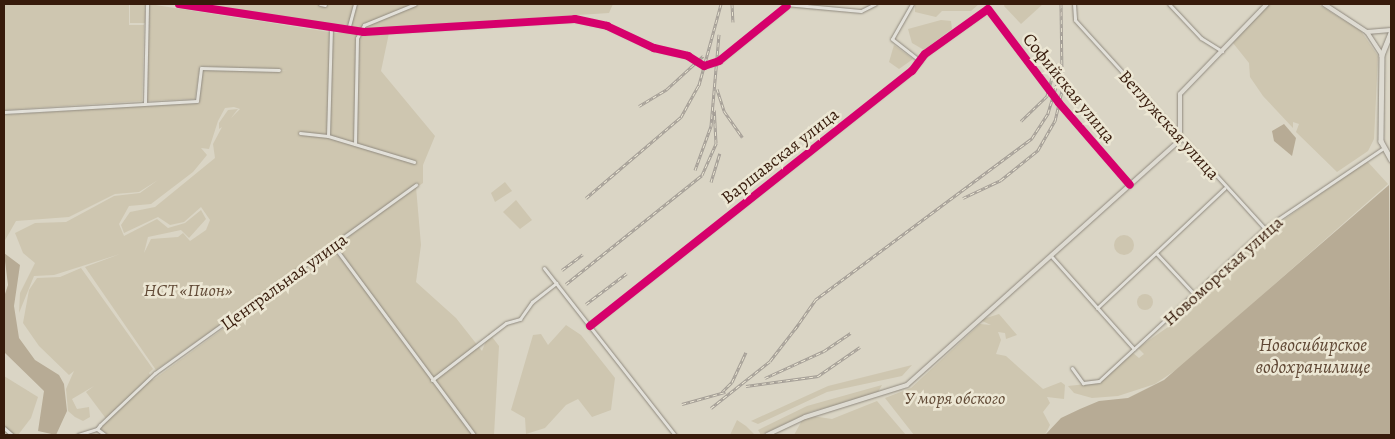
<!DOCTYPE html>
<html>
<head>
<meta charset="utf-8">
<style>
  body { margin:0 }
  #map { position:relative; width:1395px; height:439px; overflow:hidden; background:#dad5c5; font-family:Alegreya,serif }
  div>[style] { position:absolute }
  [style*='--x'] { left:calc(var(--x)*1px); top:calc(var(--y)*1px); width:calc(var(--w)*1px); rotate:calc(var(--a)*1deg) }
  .green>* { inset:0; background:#cec6b0; transform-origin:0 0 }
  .round { border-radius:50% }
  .water>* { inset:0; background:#b7ab95 }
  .roads { filter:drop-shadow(0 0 1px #908a7f) drop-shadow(0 0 1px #908a7f) }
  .minor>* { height:3px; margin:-1.5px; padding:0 1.5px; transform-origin:1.5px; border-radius:1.5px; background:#e2e0d9 }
  .major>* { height:4px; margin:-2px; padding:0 2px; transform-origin:2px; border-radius:2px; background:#dedbd2 }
  .highway>* { height:4.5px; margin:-2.25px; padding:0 2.25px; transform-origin:2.25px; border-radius:2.25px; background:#dedbd2 }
  .rail>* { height:3px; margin-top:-1.5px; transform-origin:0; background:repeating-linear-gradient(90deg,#ece7d4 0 4px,#a49e96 0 8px); box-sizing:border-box; border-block:1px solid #a49e96 }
  .cycleway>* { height:8px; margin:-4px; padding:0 4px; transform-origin:4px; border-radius:4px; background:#d6006c }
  span { translate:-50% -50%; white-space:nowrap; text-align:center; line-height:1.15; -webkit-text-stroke:5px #ece7d4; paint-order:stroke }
  .street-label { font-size:18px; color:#371b0b }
  .park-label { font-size:18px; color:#624b37; font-style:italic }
  .water-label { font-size:19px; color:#5f4734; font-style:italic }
  .frame { position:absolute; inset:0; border:5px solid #371b0b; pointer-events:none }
</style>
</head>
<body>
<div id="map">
  <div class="green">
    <i style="clip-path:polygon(4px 4px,129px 4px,129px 25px,144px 25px,142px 101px,4px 110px)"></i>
    <i style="left:130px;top:4px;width:15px;height:19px"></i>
    <i style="clip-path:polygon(evenodd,149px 4px,335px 33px,389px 33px,381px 71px,435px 136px,423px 165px,423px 183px,156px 370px,85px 267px,120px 254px,54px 275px,34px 276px,19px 313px,20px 293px,35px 263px,23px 253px,15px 233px,35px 223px,66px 222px,114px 196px,140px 193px,158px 180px,139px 192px,115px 194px,69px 217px,16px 221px,4px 242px,4px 115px,198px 102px,202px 70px,288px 71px,200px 66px,195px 99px,146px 101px,149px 4px,234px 107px,240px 109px,231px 118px,238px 109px,228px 110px,219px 123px,219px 129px,222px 127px,213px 144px,215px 158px,155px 207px,130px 212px,121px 225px,124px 233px,158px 217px,170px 225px,184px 222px,201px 207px,210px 220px,206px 230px,190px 241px,183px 233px,178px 237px,151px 239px,144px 253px,148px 237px,181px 230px,189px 238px,206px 219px,201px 210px,185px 223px,168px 228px,157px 219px,124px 236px,119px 224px,129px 206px,151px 204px,193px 172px,207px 155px,201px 148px,209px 149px,218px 121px,225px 108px,234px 107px)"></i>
    <i style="clip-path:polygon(187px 4px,613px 4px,609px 13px,364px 29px)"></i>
    <i style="clip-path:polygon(915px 4px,979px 4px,971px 11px,942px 11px,936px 17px,915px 12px)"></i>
    <i style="clip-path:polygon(1043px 4px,1021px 24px,1004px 6px,1005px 4px)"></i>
    <i style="clip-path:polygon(1268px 4px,1318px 4px,1361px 31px,1378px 56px,1374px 139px,1368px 151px,1337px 172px,1296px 132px,1299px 124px,1293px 122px,1293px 128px,1263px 96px,1250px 77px,1249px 63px,1233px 43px)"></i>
    <i style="clip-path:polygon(941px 20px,951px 21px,952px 29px,924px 50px,912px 43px,908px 29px)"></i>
    <i style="clip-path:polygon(894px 45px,913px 59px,899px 69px,889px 62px)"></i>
    <i style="clip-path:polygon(1367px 161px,1388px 184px,1182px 366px,1155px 384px,1118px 396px,1092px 398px,1074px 393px,1068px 386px,1095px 383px,1133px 353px,1139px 358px,1144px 354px,1138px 348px,1168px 327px,1194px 297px,1265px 233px)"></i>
    <i style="clip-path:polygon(505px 182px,512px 191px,495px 202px,491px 193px)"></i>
    <i style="clip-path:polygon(416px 187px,421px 245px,416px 282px,456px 318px,482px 351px,489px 333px,499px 346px,494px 435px,109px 435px,100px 429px,107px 420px,86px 392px,94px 386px,72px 399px,77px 409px,89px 407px,90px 417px,83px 421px,75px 417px,68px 411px,66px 389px,74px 371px,69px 375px,39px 346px,23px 323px,29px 290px,37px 278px,60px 277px,81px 268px,153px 369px,149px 373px,153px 380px)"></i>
    <i style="clip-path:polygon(516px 200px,532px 220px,520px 229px,503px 212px)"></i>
    <i class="round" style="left:1114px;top:235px;width:20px;height:20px"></i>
    <i class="round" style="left:1137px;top:294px;width:16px;height:16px"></i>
    <i style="clip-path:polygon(999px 314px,1017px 335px,1006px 339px,1005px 333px,998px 332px,1001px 340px,996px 354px,1006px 356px,1043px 389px,1061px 382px,1065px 385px,1064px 399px,1047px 397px,1050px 403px,1043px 412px,1050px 425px,1045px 435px,914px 435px,885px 398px,911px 388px,980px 324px,991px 325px,980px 320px)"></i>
    <i style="clip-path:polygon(566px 325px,581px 335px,615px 378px,611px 410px,592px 417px,578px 399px,566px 405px,545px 428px,526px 434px,525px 418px,511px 410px,533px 335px,541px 334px,548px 345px)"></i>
    <i style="clip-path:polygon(912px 365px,902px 376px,827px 392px,758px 424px,751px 421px,828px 386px)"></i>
    <i style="clip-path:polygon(4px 376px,38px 397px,31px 418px,18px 435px,4px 435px)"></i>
    <i style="clip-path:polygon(882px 385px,877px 394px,810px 412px,761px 435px,758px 430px,807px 406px)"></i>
    <i style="clip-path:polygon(877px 401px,906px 435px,794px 435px,805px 415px,832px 419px)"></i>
    <i style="clip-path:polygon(737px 420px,746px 426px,755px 435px,730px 435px)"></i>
  </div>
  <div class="water">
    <i style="clip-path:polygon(1284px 124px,1296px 138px,1292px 156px,1274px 141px,1272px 131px)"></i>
    <i style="clip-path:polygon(1389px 185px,1391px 435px,1045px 435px,1061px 418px,1080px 409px,1099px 401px,1128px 398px,1164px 380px)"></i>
    <i style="clip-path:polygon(4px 253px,20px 265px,14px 306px,19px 338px,35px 360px,59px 375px,64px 384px,67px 411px,56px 435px,38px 431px,44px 391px,4px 352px,4px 297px,8px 285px)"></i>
  </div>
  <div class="roads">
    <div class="minor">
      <i style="--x:179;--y:4;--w:187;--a:8.6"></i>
      <i style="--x:364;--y:32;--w:211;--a:-3.5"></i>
      <i style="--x:575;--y:19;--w:33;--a:12"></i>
      <i style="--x:607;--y:26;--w:52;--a:25.1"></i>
      <i style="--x:654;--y:48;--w:35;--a:13"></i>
      <i style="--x:688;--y:56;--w:19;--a:32"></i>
      <i style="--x:704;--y:66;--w:16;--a:-18"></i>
      <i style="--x:719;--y:61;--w:87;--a:-39"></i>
      <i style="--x:320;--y:4;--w:5;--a:11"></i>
      <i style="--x:785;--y:4;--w:76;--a:5.3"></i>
      <i style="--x:861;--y:11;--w:16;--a:-27"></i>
      <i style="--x:912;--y:4;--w:40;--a:119.7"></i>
      <i style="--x:892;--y:39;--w:36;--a:38"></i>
      <i style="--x:1074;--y:4;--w:16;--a:86"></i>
      <i style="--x:1075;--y:20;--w:281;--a:47.7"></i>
      <i style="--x:1169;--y:4;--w:47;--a:46.7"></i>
      <i style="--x:1201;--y:38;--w:25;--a:32"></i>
      <i style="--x:349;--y:26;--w:23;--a:-75"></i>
      <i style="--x:145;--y:103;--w:99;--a:-88.8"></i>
      <i style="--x:4;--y:112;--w:193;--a:-3.3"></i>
      <i style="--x:197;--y:101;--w:33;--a:-83"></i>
      <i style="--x:201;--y:68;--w:78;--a:1.5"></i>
      <i style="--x:300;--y:133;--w:28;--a:6"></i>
      <i style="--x:328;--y:136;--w:90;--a:16.8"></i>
      <i style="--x:328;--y:136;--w:106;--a:-88.4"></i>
      <i style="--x:355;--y:144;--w:106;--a:-88.9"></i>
      <i style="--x:357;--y:38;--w:15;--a:-62"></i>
      <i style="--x:364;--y:25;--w:55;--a:-22.4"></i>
      <i style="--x:336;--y:249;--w:232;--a:53.4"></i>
      <i style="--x:1156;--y:253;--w:57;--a:47.1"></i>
      <i style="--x:1052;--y:257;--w:123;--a:48.3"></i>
      <i style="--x:544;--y:268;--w:212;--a:51.9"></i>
      <i style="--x:1097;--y:308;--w:175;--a:-43.2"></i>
      <i style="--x:590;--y:326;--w:411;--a:-38.4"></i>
      <i style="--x:912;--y:71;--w:21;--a:-53"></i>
      <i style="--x:925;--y:54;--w:77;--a:-35.5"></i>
      <i style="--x:988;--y:9;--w:118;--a:52.9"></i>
      <i style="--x:1059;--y:103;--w:108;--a:49.1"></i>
      <i style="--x:1072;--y:368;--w:19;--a:54"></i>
      <i style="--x:1083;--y:383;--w:16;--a:-7"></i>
      <i style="--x:1099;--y:381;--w:226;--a:-42.7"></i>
      <i style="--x:1265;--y:228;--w:141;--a:-34"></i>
      <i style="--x:432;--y:380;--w:93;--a:-37.6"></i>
      <i style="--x:506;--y:323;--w:15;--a:-16"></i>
      <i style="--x:520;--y:319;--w:21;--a:-55"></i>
      <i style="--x:532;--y:302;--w:31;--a:-38"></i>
      <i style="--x:4;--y:428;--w:11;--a:41"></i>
      <i style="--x:78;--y:435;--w:20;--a:-18"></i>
      <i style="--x:105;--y:435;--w:10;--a:-143"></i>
      <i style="--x:97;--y:429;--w:5;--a:-53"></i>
      <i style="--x:100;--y:425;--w:76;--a:-43.4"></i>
      <i style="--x:155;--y:373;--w:322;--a:-35.8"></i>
    </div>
    <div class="major">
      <i style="--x:1324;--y:4;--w:51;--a:33.1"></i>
      <i style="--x:1367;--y:32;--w:27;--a:57"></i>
      <i style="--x:1367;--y:32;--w:24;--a:-5"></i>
      <i style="--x:767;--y:435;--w:42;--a:-25.3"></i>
      <i style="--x:805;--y:417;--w:107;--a:-17.4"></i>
      <i style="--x:907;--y:385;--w:367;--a:-41.9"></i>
      <i style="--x:1180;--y:140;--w:46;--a:-90"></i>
      <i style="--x:1180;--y:94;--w:125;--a:-46"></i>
    </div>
    <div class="highway">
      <i style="--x:1391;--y:33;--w:24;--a:112"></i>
      <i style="--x:1382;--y:55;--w:86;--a:90.7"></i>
      <i style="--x:1381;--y:141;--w:21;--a:61"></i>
    </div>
  </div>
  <div class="rail">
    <i style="--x:732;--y:4;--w:18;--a:87"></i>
    <i style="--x:1061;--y:4;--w:69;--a:89.2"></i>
    <i style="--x:717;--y:89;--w:23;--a:72"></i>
    <i style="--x:724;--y:111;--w:32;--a:55"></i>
    <i style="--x:639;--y:106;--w:33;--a:-31"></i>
    <i style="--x:667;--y:89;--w:49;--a:-42.5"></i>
    <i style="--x:1021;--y:121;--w:36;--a:-44"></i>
    <i style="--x:1047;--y:96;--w:34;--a:-75"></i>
    <i style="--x:695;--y:170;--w:47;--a:-70"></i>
    <i style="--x:711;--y:126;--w:92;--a:-85"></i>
    <i style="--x:711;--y:182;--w:30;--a:-73"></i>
    <i style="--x:586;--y:198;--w:125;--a:-40.5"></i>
    <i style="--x:681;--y:117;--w:37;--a:-61"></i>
    <i style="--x:699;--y:85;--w:84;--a:-74.8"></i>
    <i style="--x:963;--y:198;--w:42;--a:-25.3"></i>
    <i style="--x:1001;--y:180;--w:48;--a:-39"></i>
    <i style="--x:1038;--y:150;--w:34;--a:-60"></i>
    <i style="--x:1055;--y:121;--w:32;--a:-77"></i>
    <i style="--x:562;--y:270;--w:26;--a:-37"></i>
    <i style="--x:566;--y:284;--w:174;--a:-38.7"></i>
    <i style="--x:702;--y:175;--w:35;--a:-66"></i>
    <i style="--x:716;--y:143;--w:33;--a:-93"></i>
    <i style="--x:586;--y:304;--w:51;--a:-37.1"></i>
    <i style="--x:795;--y:329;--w:35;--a:-55"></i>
    <i style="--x:815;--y:300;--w:271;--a:-36.7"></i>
    <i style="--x:1032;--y:138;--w:30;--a:-57"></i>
    <i style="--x:1048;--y:113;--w:48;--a:-73.1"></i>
    <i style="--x:765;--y:378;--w:65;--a:-24.6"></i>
    <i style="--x:824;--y:351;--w:32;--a:-34"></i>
    <i style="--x:746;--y:386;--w:73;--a:-7.9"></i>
    <i style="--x:818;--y:376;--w:51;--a:-34.6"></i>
    <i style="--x:722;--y:392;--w:14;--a:-45"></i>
    <i style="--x:732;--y:382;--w:33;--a:-65"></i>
    <i style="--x:682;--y:404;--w:45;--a:-15.6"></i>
    <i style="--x:711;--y:408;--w:75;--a:-38.5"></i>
    <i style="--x:770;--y:361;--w:46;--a:-52.1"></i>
  </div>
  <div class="cycleway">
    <i style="--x:179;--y:4;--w:187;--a:8.6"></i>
    <i style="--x:364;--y:32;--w:211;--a:-3.5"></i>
    <i style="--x:575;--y:19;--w:33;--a:12"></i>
    <i style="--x:607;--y:26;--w:52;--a:25.1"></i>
    <i style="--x:654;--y:48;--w:35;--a:13"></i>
    <i style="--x:688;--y:56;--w:19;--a:32"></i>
    <i style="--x:704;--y:66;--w:16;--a:-18"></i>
    <i style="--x:719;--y:61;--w:87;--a:-39"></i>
    <i style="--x:590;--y:326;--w:411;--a:-38.4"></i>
    <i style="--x:912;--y:71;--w:21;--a:-53"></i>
    <i style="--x:925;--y:54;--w:77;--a:-35.5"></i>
    <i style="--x:988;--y:9;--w:118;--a:52.9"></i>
    <i style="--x:1059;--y:103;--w:108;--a:49.1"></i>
  </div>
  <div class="street-label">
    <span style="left:1069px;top:88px;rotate:51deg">Софийская улица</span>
    <span style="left:1169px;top:125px;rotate:48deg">Ветлужская улица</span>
    <span style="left:780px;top:156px;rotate:-38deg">Варшавская улица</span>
    <span style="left:1223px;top:271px;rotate:-42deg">Новоморская улица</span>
    <span style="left:284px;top:282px;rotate:-36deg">Центральная улица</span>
  </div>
  <div class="park-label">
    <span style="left:188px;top:290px">НСТ «Пион»</span>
    <span style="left:955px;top:398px">У моря обского</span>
  </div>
  <div class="water-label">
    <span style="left:1313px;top:357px">Новосибирское<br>водохранилище</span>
  </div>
  <div class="frame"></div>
</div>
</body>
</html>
